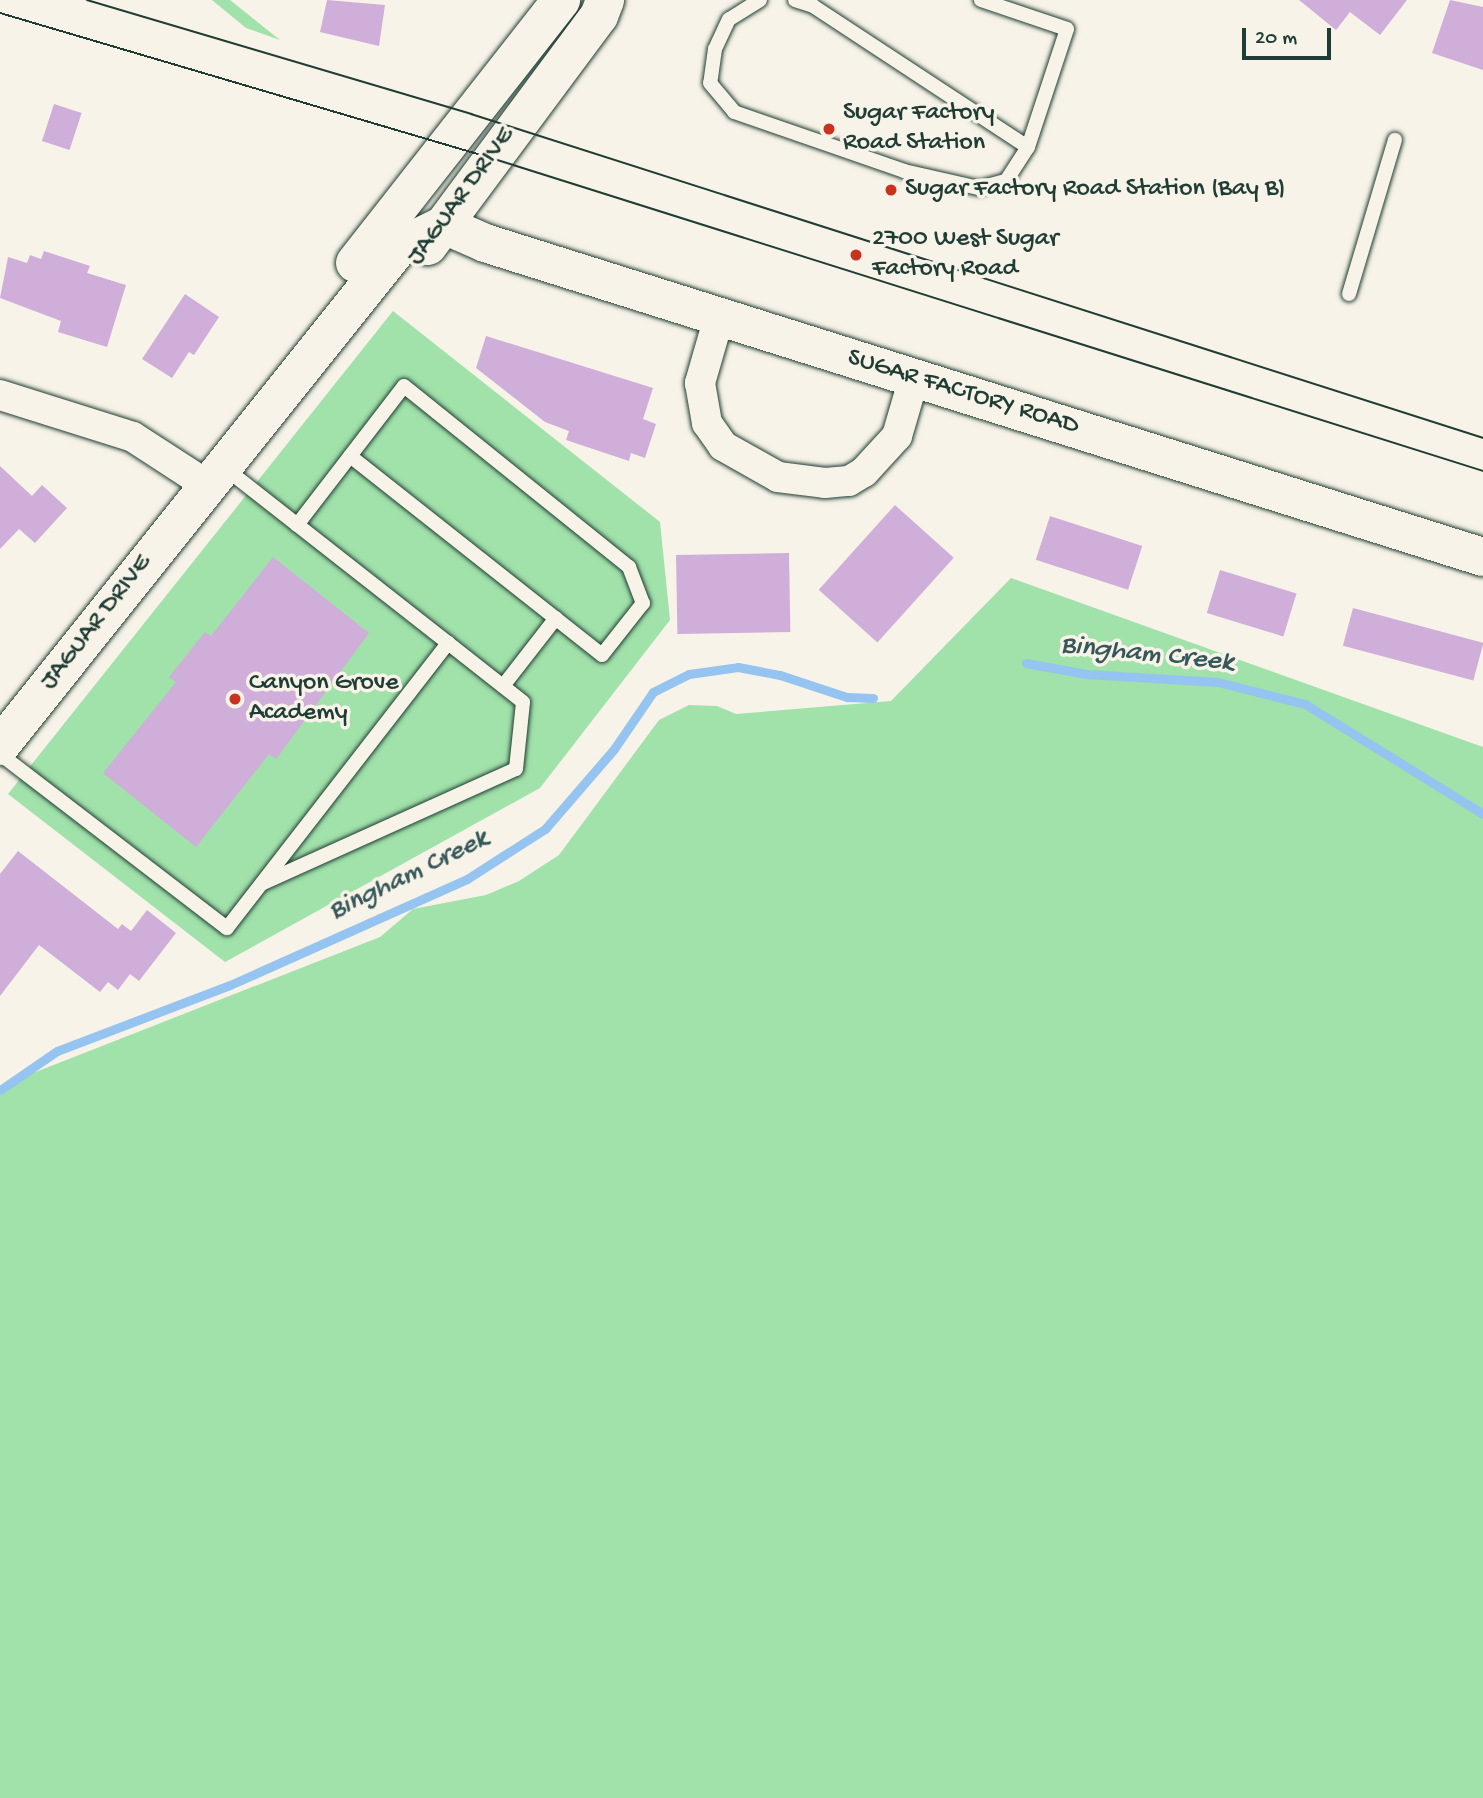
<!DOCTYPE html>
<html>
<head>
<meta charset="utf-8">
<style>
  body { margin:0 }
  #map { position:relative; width:1483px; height:1798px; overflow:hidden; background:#f7f3e8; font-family:"Gochi Hand",sans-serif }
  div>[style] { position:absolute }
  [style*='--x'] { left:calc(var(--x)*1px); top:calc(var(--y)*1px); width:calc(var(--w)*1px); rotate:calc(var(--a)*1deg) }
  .green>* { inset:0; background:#a1e1aa }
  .stream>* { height:9px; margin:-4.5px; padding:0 4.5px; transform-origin:4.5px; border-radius:4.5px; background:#95c4f0 }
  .building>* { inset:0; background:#cfaeda; transform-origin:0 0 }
  .roads { filter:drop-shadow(0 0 2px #1f3d34) drop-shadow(0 0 2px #1f3d34) }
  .lane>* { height:14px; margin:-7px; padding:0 7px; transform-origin:7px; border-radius:7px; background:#f7f3e8 }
  .street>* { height:30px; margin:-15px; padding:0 15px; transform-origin:15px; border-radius:15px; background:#f7f3e8 }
  .secondary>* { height:38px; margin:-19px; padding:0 19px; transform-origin:19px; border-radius:19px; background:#f7f3e8 }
  .tram>* { height:2px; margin:-1px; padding:0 1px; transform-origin:1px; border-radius:1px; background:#1f3d34 }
  .dots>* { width:19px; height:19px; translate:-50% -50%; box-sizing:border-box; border:4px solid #f7f3e8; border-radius:50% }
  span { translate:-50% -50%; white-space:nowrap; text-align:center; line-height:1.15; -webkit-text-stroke:7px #f7f3e8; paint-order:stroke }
  .poi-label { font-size:26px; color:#1f3d34 }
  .left { translate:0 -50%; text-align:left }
  .street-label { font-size:26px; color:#1f3d34 }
  .water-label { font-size:28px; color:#37585a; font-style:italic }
  .scale { position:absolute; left:1242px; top:28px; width:89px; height:32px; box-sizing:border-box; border:4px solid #1f3d34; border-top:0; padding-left:9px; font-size:21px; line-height:24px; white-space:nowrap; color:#1f3d34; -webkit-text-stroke:5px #f7f3e8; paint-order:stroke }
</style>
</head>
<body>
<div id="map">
  <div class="green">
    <i style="clip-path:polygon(212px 0,230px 0,280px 40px,246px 28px)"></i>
    <i style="clip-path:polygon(393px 311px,660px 522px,670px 620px,540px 788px,225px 962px,8px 794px)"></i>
    <i style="clip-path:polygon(1011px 578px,1483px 747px,1483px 1798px,0 1798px,0 1086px,380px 937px,413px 909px,486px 895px,519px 881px,559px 855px,659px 720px,689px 705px,717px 706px,736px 714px,891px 701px)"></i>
  </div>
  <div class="stream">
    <i style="--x:1026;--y:663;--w:61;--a:10.4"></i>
    <i style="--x:1086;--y:674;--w:132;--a:3.5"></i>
    <i style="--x:1218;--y:682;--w:90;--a:14.2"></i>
    <i style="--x:1305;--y:704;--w:209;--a:31.7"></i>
    <i style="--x:0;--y:1090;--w:69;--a:-34.4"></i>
    <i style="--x:57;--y:1051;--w:185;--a:-20.9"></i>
    <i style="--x:230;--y:985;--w:260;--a:-24.1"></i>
    <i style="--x:467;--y:879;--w:93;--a:-32.7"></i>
    <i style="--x:545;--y:829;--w:106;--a:-49.2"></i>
    <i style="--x:614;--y:749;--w:69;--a:-55.6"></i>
    <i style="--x:653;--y:692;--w:40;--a:-26.6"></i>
    <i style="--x:689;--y:674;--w:49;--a:-8.1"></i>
    <i style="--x:738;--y:667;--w:43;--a:10.8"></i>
    <i style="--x:780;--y:675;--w:71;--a:18.2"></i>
    <i style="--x:847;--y:697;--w:26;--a:2"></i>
  </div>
  <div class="building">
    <i style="clip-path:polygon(327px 0,385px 5px,379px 46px,320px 32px)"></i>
    <i style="clip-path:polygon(1299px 0,1407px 0,1380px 35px,1350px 12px,1336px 30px)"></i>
    <i style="clip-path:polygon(1450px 0,1483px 7px,1483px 70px,1432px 53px)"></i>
    <i style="left:54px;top:104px;width:29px;height:39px;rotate:18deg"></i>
    <i style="clip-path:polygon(44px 251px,90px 266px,87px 273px,126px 285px,107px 347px,58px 332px,61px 321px,0 298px,8px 257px,27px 263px,30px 255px,41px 259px)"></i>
    <i style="clip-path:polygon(185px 294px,219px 317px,194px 355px,189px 352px,172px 378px,142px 359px)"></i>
    <i style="clip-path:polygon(486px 336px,653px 388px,643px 419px,656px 424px,645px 458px,631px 453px,629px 461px,566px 440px,569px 431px,545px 422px,476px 368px)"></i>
    <i style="clip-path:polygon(0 466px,32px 496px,42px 485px,67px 508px,35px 543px,19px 529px,0 549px)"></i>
    <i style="left:895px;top:505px;width:79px;height:114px;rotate:42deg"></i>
    <i style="left:1050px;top:516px;width:97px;height:46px;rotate:18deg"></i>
    <i style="left:789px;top:553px;width:79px;height:113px;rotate:89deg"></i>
    <i style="clip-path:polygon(273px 557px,369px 633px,276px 759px,269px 754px,196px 847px,103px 773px,176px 682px,169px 677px,205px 632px,211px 636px)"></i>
    <i style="left:1220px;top:570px;width:80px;height:45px;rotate:17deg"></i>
    <i style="left:1353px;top:608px;width:135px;height:39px;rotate:15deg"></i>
    <i style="clip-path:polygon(18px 851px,118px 929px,122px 924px,131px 931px,147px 910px,176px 933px,139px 981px,130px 974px,118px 990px,108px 982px,100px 992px,39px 945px,0 996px,0 874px)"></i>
  </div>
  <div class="roads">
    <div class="lane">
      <i style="--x:760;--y:0;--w:36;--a:148"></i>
      <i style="--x:729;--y:19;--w:33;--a:115"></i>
      <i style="--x:715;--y:49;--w:34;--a:98"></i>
      <i style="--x:710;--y:83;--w:38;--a:50"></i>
      <i style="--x:734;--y:112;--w:180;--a:19.1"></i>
      <i style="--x:904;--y:171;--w:77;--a:12.8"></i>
      <i style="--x:979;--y:188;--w:28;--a:-15"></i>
      <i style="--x:1006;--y:181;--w:40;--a:-57.1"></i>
      <i style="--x:1028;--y:147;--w:124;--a:-71.7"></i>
      <i style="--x:1067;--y:29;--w:91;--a:-161.4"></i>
      <i style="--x:795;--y:0;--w:19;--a:18"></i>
      <i style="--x:813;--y:6;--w:257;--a:33.3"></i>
      <i style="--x:1349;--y:294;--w:161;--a:-73.4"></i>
      <i style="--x:297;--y:525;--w:175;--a:-52.4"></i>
      <i style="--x:404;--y:386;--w:289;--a:38.8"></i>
      <i style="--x:629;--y:567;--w:39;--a:69"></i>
      <i style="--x:643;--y:603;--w:66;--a:128.3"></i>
      <i style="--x:602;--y:655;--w:321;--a:-141.7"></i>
      <i style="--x:503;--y:686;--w:86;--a:-52.1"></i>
      <i style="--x:0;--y:754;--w:286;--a:37.5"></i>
      <i style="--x:227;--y:928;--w:361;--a:-52.2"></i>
      <i style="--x:448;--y:643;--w:283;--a:-141.9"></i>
      <i style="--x:263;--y:883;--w:277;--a:-24.3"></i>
      <i style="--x:516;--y:769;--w:67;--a:-84"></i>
      <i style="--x:523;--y:702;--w:95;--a:-141.8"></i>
    </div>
    <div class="street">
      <i style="--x:719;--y:317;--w:69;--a:106.1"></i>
      <i style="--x:700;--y:383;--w:41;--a:80.1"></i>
      <i style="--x:707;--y:423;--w:28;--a:55"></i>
      <i style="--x:723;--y:446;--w:63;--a:29.4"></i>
      <i style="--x:778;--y:477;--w:47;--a:7.3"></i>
      <i style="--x:825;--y:483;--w:24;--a:-5"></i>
      <i style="--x:849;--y:481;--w:17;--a:-31"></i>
      <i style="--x:864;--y:472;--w:49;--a:-47.5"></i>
      <i style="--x:897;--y:436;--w:60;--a:-73.7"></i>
      <i style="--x:0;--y:395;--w:139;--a:17.5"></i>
      <i style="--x:133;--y:437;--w:88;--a:33"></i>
    </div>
    <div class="secondary">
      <i style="--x:444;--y:225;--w:45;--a:23.7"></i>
      <i style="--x:485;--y:243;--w:1046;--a:17.47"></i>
      <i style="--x:428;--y:246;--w:287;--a:-53.4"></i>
      <i style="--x:599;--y:16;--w:17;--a:-69"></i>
      <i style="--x:355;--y:263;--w:334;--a:-51.9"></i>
      <i style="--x:0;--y:746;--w:639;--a:-51.35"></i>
      <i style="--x:399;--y:247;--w:50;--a:-26.1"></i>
    </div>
  </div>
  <div class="tram">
    <i style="--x:87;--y:0;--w:401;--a:16.5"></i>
    <i style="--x:471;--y:114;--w:1063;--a:17.75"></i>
    <i style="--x:0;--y:13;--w:512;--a:16.45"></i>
    <i style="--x:491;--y:158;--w:1040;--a:17.51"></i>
  </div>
  <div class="dots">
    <i style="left:829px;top:129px;background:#c8321e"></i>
    <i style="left:891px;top:190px;background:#c8321e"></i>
    <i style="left:856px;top:255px;background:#c8321e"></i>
    <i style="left:235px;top:699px;background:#c8321e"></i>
  </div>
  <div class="poi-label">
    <span class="left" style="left:843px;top:129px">Sugar Factory<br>Road Station</span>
    <span class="left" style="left:905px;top:190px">Sugar Factory Road Station (Bay B)</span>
    <span class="left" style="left:872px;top:255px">2700 West Sugar<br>Factory Road</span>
    <span class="left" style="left:249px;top:699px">Canyon Grove<br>Academy</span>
  </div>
  <div class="street-label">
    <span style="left:462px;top:197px;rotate:-54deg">JAGUAR DRIVE</span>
    <span style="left:963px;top:393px;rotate:17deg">SUGAR FACTORY ROAD</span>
    <span style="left:97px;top:623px;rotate:-52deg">JAGUAR DRIVE</span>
  </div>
  <div class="water-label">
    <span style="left:1147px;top:655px;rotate:6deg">Bingham Creek</span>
    <span style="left:409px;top:876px;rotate:-26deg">Bingham Creek</span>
  </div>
  <div class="scale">20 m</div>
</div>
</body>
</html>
